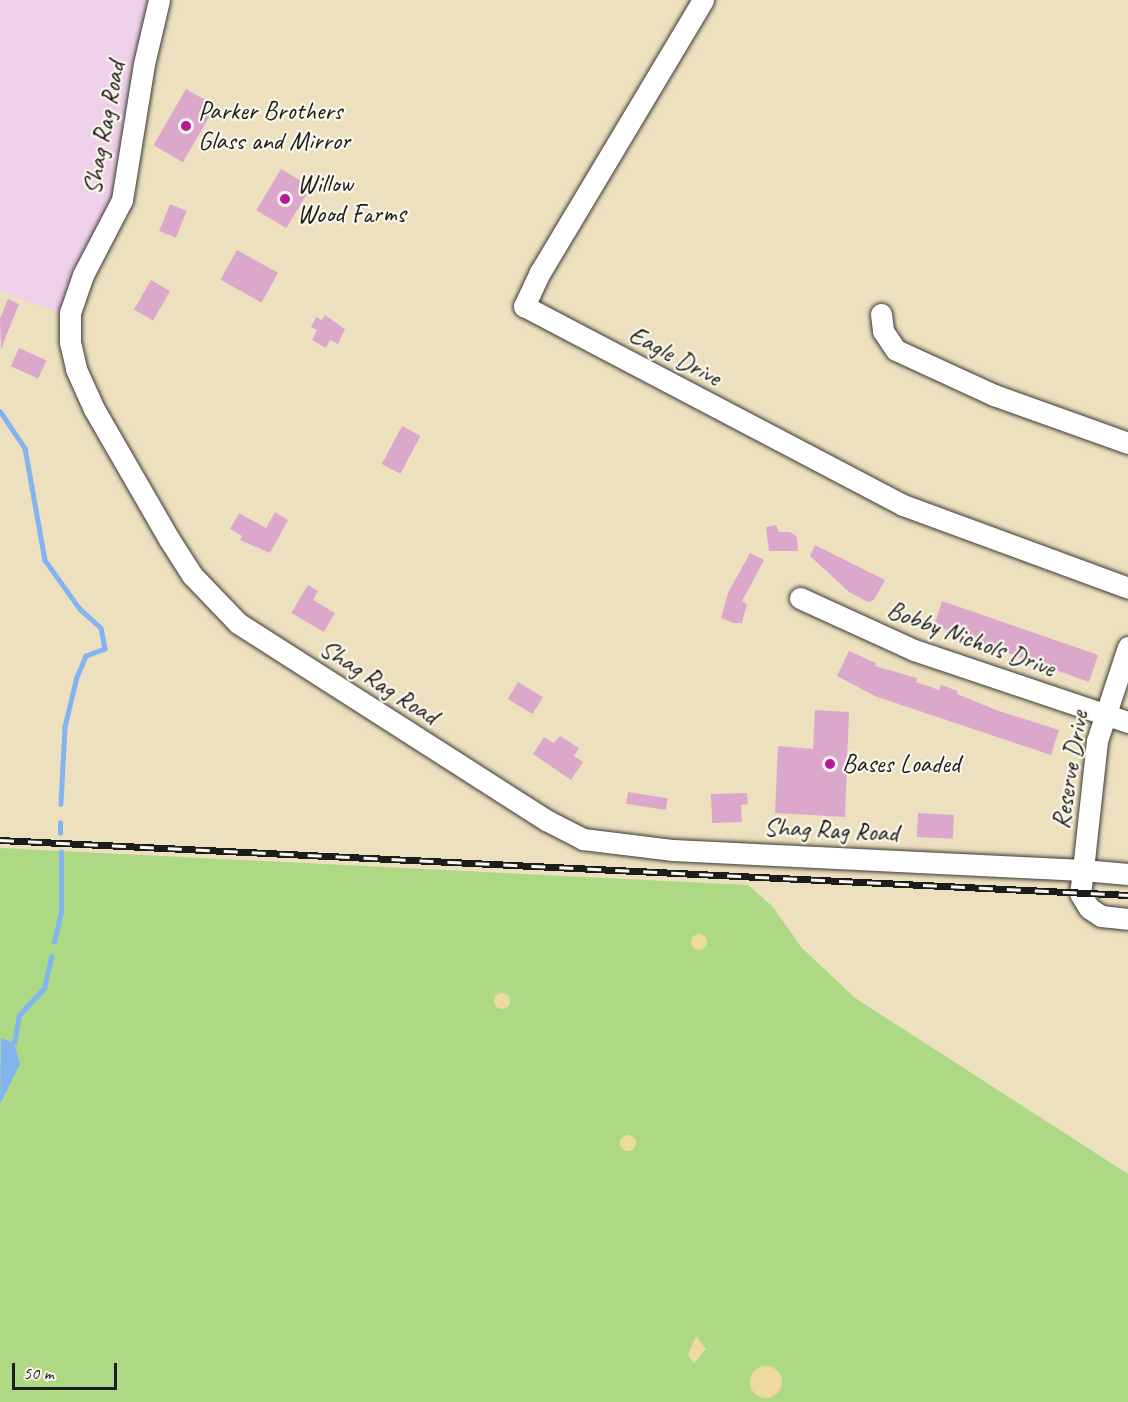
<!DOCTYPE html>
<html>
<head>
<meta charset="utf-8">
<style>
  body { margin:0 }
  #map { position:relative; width:1128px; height:1402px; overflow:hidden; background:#ede0bf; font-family:Caveat,sans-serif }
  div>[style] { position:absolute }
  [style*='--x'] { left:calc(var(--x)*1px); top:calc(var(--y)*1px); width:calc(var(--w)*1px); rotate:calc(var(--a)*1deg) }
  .built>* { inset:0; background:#eed0e8 }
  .green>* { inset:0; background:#add884 }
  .sand>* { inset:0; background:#eeda9e }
  .round { border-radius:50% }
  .water>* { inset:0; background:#82b4ef }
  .stream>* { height:4.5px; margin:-2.25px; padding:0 2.25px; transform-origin:2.25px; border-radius:2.25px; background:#82b4ef }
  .building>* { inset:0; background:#dba8cc; transform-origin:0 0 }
  .roads { filter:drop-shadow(0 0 2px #3b3934) drop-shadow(0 0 2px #3b3934) }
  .minor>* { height:21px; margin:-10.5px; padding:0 10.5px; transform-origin:10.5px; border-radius:10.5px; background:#fff }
  .rail>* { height:7px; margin-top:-3.5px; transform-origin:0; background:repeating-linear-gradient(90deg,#fbf7ec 0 14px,#1c1c1c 0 28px); box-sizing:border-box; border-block:2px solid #1c1c1c }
  .dots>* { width:16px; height:16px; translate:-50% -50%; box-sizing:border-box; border:3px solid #fbf7ec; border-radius:50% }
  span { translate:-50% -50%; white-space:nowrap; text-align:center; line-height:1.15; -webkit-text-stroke:4.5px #fbf7ec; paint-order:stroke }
  .poi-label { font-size:26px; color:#1c1c1c }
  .left { translate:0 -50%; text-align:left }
  .street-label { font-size:26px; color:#1c1c1c }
  .scale { position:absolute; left:12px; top:1363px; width:105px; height:27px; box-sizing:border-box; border:3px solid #1c1c1c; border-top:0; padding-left:8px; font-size:18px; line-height:21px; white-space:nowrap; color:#1c1c1c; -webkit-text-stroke:4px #fbf7ec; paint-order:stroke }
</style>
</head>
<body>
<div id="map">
  <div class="built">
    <i style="clip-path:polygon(0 0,150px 0,115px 200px,62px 313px,0 291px)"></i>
  </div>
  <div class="green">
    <i style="clip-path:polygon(0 848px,748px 885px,772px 906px,802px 948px,855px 998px,1128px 1174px,1128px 1402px,0 1402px)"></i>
  </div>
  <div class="sand">
    <i class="round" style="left:691px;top:934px;width:16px;height:16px"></i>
    <i class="round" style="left:494px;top:993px;width:16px;height:16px"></i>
    <i class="round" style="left:620px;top:1135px;width:16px;height:16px"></i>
    <i style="clip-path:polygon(696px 1336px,706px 1349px,694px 1363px,688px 1355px)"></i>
    <i class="round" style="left:750px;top:1366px;width:32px;height:32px"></i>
  </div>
  <div class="water">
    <i style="clip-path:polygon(1px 1038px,14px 1043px,20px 1064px,0 1104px)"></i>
  </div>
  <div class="stream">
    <i style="--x:0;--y:411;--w:45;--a:56"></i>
    <i style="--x:25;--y:448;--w:114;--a:79.9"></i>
    <i style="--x:45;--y:560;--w:60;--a:54.5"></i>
    <i style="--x:80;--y:609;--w:28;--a:42"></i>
    <i style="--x:101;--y:628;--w:21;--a:79"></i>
    <i style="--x:105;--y:649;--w:20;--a:160"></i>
    <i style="--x:86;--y:656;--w:23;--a:113"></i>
    <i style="--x:77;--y:677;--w:51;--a:103.5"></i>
    <i style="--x:65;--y:727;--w:77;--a:93"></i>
    <i style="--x:60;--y:833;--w:10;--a:-90"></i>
    <i style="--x:54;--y:942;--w:31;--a:-77"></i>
    <i style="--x:61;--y:912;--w:60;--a:-90"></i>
    <i style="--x:14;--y:1043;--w:28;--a:-80"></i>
    <i style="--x:19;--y:1015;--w:37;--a:-47"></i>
    <i style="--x:44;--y:988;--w:32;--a:-77"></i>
  </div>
  <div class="building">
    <i style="left:186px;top:89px;width:34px;height:65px;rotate:30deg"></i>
    <i style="left:281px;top:169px;width:35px;height:48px;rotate:31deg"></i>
    <i style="left:170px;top:204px;width:18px;height:29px;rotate:22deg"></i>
    <i style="left:237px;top:250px;width:47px;height:34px;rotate:29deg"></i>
    <i style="left:151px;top:280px;width:22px;height:34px;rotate:30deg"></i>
    <i style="clip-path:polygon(8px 299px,19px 304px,1px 349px,0 319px)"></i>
    <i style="clip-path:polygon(325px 315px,345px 329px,338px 344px,330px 340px,326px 348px,312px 340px,317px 330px,311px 327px,316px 317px,322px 320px)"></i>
    <i style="left:19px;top:348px;width:30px;height:20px;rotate:24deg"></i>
    <i style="left:402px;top:426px;width:21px;height:43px;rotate:28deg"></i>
    <i style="clip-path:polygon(275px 512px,288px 520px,270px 553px,240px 540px,242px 536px,230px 529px,239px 513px,266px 528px)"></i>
    <i style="clip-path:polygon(776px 525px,779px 532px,790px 532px,797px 537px,798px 551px,769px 551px,766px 527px)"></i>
    <i style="clip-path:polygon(815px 545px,885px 580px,874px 600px,868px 602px,849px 592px,810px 556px)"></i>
    <i style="clip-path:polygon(750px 553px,764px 560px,742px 601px,747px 604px,742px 623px,733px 623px,721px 618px,728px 593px)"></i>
    <i style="clip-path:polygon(308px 585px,318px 591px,313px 600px,335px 613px,324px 632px,291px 613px)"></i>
    <i style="clip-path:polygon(942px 601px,1098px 655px,1089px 682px,966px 638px,952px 636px,953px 632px,934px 626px)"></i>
    <i style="clip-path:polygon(849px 651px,876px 663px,875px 666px,917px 678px,916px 682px,939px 690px,941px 685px,958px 691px,957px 694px,996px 710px,1059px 730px,1051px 755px,875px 696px,837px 676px)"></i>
    <i style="left:518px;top:682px;width:29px;height:20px;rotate:31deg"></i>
    <i style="clip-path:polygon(815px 710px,849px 712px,845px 817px,775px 813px,778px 746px,813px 749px)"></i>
    <i style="clip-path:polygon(560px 736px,579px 748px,574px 756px,583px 762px,571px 780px,533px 754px,544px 737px,554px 743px)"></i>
    <i style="left:628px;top:792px;width:40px;height:12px;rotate:9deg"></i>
    <i style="clip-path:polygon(747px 793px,748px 804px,741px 805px,742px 822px,712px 823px,711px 794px)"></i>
    <i style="left:918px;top:813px;width:36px;height:24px;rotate:3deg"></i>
  </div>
  <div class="roads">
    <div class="minor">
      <i style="--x:159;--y:0;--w:66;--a:103.2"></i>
      <i style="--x:144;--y:64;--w:138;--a:99.2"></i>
      <i style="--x:122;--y:200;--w:85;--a:117.5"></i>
      <i style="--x:83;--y:275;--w:39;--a:109"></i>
      <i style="--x:70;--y:312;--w:30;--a:90"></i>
      <i style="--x:70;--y:342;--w:28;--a:77"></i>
      <i style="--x:76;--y:369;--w:44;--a:65.8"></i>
      <i style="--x:94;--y:409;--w:150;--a:60"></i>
      <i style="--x:169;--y:539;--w:43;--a:57.4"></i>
      <i style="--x:192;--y:575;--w:66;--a:46.2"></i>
      <i style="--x:238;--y:623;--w:366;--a:32.6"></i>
      <i style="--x:546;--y:820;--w:42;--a:27.2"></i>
      <i style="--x:583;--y:839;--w:91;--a:7"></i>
      <i style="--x:673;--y:850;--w:410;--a:2.8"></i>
      <i style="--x:1083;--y:870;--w:23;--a:97"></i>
      <i style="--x:1080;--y:893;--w:17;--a:59"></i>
      <i style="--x:1089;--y:908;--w:14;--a:34"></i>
      <i style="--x:1101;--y:916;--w:27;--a:6"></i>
      <i style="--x:703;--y:0;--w:317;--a:120.9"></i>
      <i style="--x:540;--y:272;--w:38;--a:115"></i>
      <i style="--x:524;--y:306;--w:428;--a:27.7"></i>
      <i style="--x:903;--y:505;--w:240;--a:20.2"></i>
      <i style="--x:881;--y:314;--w:17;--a:83"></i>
      <i style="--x:883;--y:331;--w:23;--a:56"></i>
      <i style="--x:896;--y:350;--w:108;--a:24.7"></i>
      <i style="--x:994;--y:395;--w:142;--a:19.7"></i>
      <i style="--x:800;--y:598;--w:125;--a:24.5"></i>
      <i style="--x:914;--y:650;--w:226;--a:18.6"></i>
      <i style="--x:1128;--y:647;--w:99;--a:108.3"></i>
      <i style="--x:1097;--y:741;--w:130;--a:96.2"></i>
      <i style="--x:1083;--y:870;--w:45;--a:5.1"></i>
    </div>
  </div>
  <div class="rail">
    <i style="--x:0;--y:840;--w:1129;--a:2.79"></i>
  </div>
  <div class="dots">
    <i style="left:186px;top:126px;background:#b5179e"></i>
    <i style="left:285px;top:199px;background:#b5179e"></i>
    <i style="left:830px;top:764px;background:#b5179e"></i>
  </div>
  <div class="poi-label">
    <span class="left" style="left:198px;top:126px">Parker Brothers<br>Glass and Mirror</span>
    <span class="left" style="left:297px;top:199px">Willow<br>Wood Farms</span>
    <span class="left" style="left:842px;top:764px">Bases Loaded</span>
  </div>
  <div class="street-label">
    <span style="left:104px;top:128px;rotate:-79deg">Shag Rag Road</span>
    <span style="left:675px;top:356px;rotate:28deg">Eagle Drive</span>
    <span style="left:971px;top:639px;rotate:20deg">Bobby Nichols Drive</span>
    <span style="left:379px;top:682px;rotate:33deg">Shag Rag Road</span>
    <span style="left:1070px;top:770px;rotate:-81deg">Reserve Drive</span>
    <span style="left:831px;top:830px;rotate:3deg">Shag Rag Road</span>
  </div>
  <div class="scale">50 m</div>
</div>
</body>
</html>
